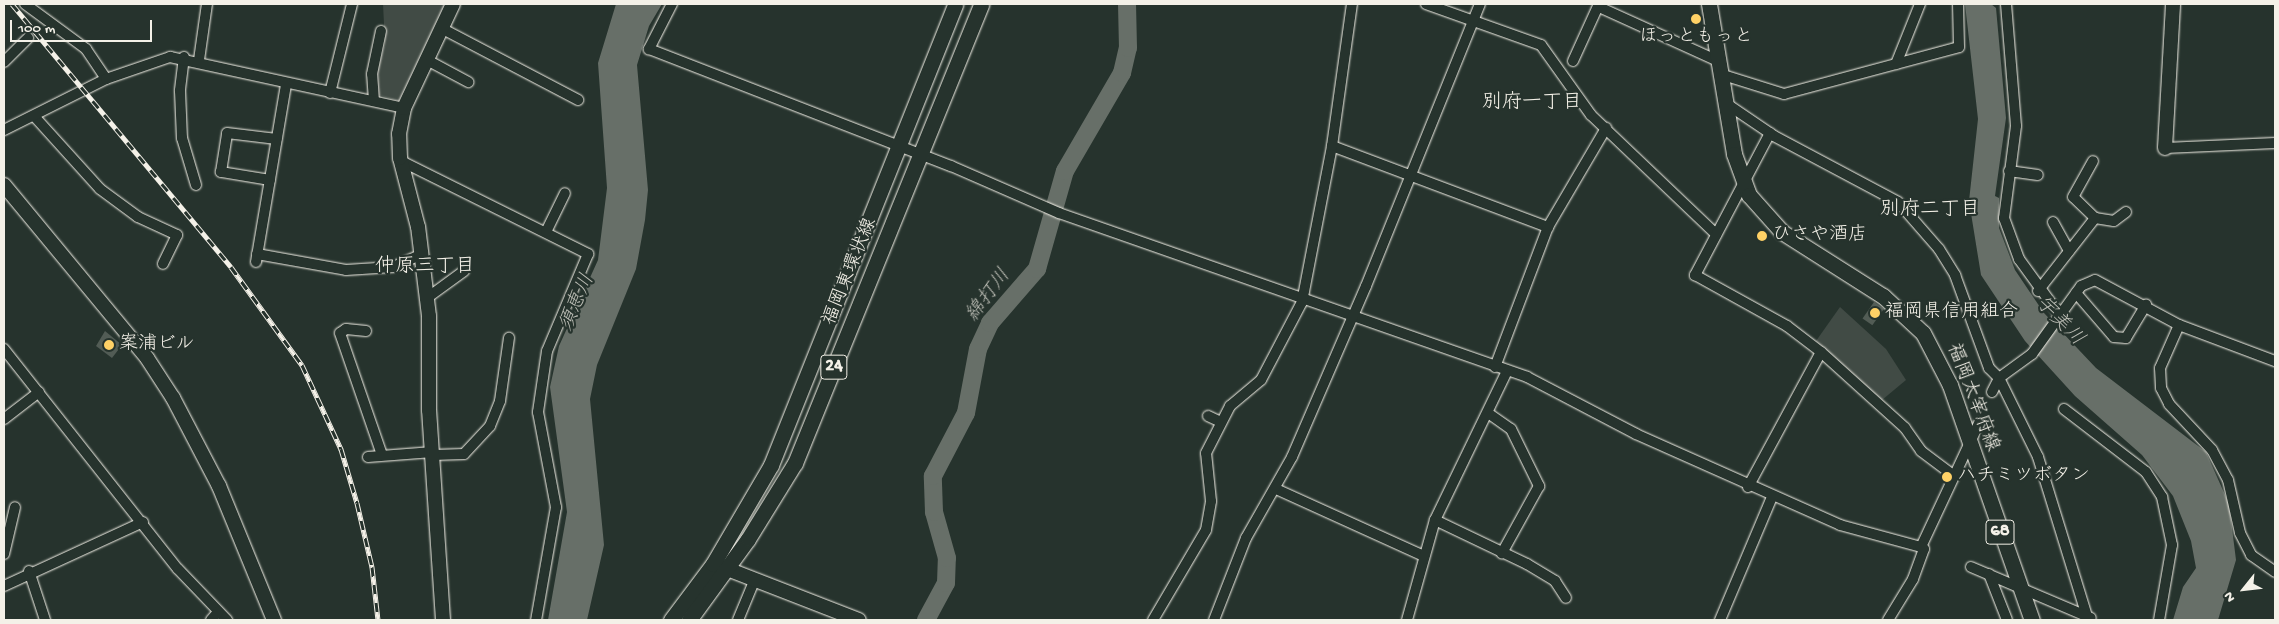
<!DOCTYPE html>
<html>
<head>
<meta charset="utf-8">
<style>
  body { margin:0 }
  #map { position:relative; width:2279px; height:624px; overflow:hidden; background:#26332d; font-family:"Gochi Hand","Klee One",sans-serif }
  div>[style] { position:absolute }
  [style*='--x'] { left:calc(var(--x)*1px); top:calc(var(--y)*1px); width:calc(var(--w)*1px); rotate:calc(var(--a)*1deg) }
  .green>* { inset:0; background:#414b45 }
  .water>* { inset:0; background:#676f68 }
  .river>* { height:18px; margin:-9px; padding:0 9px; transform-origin:9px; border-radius:9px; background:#676f68 }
  .building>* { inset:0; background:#525c55; transform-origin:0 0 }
  .roads { filter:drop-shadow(0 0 1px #f4f1e8) drop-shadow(0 0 1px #f4f1e8) }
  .street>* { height:10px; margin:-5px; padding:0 5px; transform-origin:5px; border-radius:5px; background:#26332d }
  .secondary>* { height:14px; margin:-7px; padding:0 7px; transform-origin:7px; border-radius:7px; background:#26332d }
  .primary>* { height:15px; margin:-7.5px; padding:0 7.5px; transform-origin:7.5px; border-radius:7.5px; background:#26332d }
  .rail>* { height:5px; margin-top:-2.5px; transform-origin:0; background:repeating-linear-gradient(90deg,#26332d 0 9px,#f4f1e8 0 18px); box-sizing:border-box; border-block:1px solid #f4f1e8 }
  .dots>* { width:14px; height:14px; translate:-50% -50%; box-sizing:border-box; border:2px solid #26332d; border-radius:50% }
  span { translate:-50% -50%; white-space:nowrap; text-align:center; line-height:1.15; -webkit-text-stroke:4.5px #26332d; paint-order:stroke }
  .shield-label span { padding:1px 4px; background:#26332d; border:1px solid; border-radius:4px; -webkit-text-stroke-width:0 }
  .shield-label { font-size:18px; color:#f4f1e8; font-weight:700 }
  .poi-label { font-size:19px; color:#f4f1e8 }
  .left { translate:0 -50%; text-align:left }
  .street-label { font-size:19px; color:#f4f1e8 }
  .neighbourhood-label { font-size:20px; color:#f4f1e8 }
  .water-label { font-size:20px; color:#bcbdb5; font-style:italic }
  .frame { position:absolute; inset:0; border:5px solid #f4f1e8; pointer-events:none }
  .north { position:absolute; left:2219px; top:564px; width:50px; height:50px; -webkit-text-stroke:4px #26332d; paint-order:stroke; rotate:241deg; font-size:14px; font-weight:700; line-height:20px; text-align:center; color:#f4f1e8 }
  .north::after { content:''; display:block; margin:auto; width:18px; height:22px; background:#f4f1e8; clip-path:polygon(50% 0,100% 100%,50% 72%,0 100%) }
  .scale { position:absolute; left:10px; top:20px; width:142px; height:22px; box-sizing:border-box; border:2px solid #f4f1e8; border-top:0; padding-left:6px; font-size:15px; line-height:18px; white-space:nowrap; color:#f4f1e8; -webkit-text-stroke:4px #26332d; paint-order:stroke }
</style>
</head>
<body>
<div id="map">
  <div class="green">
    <i style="clip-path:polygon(383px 4px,445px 4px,399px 101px,379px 95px,378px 69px,385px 44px)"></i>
    <i style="clip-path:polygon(1840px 307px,1886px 349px,1906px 380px,1882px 400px,1816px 341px)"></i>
  </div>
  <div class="water">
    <i style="clip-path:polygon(616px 4px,662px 4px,649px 26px,637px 65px,648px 190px,645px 220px,636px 269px,597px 365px,590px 399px,604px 545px,587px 620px,548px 620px,567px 512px,550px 387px,559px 346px,598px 260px,607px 188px,598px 63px)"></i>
    <i style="clip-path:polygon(1965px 4px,1991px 4px,1996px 8px,2006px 118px,1995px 196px,1999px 198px,1999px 228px,2015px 270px,2044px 313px,2096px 368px,2206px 452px,2229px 504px,2236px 560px,2218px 620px,2173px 620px,2183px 587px,2196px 568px,2191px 541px,2173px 496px,2142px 455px,2075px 396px,2025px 341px,1981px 275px,1969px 201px,1978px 119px)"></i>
  </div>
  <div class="river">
    <i style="--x:926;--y:620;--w:42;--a:-61.6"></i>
    <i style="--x:946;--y:583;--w:25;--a:-88"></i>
    <i style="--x:947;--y:558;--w:48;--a:-105.8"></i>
    <i style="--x:934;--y:512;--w:36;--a:-92"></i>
    <i style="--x:933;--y:476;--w:71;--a:-62.4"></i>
    <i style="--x:966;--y:413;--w:65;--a:-79.4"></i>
    <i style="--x:978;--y:349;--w:29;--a:-65"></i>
    <i style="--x:990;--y:323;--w:72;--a:-49"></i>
    <i style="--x:1037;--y:269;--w:102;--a:-74.1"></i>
    <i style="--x:1065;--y:171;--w:113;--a:-59.8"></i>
    <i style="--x:1122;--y:73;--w:26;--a:-77"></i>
    <i style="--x:1128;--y:48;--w:44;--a:-91.3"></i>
  </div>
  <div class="building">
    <i style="left:1874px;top:302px;width:12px;height:20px;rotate:35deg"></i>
    <i style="clip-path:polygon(105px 331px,122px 345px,112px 358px,96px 346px)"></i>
  </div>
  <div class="roads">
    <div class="street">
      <i style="--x:25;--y:4;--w:76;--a:36.4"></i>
      <i style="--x:86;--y:49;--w:36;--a:56"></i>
      <i style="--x:672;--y:4;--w:51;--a:117.1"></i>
      <i style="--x:649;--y:49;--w:324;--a:21.2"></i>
      <i style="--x:951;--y:166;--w:118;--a:23.5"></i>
      <i style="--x:1059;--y:213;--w:496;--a:19.3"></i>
      <i style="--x:1527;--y:377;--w:123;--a:27.6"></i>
      <i style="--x:1636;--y:434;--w:223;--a:24"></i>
      <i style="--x:1840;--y:525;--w:84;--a:15.2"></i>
      <i style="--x:1921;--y:547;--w:137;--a:-64.9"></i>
      <i style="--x:1426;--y:4;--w:122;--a:19.6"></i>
      <i style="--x:1541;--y:45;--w:86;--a:54.5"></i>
      <i style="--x:1591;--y:115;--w:173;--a:43.6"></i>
      <i style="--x:2006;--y:4;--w:122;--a:85.3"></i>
      <i style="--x:2016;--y:126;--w:93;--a:97.4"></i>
      <i style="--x:2004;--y:218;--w:44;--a:69.9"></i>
      <i style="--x:2019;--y:259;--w:68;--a:54"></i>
      <i style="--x:1599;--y:7;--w:131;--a:24.4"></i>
      <i style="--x:441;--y:28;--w:155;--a:27.7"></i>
      <i style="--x:184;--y:57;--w:34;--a:97"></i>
      <i style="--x:180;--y:91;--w:47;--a:87.6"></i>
      <i style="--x:182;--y:138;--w:49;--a:73.4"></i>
      <i style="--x:199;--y:60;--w:57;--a:-81.9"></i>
      <i style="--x:427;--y:60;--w:47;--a:28.2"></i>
      <i style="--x:1573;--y:61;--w:63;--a:-65.5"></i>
      <i style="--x:4;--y:62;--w:34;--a:-45"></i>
      <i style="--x:1896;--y:64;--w:65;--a:-68.2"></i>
      <i style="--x:1720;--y:74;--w:67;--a:17.4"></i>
      <i style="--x:1784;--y:94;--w:181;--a:-15"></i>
      <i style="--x:1959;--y:47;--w:43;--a:-91.3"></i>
      <i style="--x:330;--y:93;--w:92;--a:-76.1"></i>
      <i style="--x:374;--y:101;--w:27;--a:-94"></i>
      <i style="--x:372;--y:74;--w:44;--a:-78.2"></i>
      <i style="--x:1724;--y:102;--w:60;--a:34.2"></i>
      <i style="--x:1774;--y:136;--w:140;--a:28"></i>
      <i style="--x:1898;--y:202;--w:62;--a:48.9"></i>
      <i style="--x:1939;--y:249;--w:31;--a:58"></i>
      <i style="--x:1955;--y:275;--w:99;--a:69.9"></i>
      <i style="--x:1989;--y:368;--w:14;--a:45"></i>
      <i style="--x:1999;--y:378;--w:88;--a:63.7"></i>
      <i style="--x:2038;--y:457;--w:170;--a:72.9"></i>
      <i style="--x:34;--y:116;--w:98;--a:47.9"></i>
      <i style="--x:100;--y:189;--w:47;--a:36.4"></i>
      <i style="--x:138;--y:217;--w:43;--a:24.8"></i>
      <i style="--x:177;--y:235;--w:32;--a:116"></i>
      <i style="--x:4;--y:130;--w:114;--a:-26.6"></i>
      <i style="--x:106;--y:79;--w:68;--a:-19"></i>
      <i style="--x:170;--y:57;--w:239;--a:12.3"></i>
      <i style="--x:1770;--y:133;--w:161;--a:117.8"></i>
      <i style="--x:1695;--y:275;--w:105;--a:29"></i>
      <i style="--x:1787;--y:326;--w:43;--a:37.4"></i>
      <i style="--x:1821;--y:352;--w:113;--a:42.1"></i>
      <i style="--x:1905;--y:428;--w:28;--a:55"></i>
      <i style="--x:1921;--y:451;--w:40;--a:37"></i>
      <i style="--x:1332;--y:146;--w:231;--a:20.6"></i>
      <i style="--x:2165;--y:148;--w:110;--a:-2.6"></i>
      <i style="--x:401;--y:161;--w:209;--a:26.4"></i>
      <i style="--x:588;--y:254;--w:105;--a:112.9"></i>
      <i style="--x:547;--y:351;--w:62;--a:98.4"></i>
      <i style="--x:538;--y:412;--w:97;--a:79.3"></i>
      <i style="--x:556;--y:507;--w:115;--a:100"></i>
      <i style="--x:2009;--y:171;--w:29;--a:8"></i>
      <i style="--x:270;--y:180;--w:50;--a:-170.7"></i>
      <i style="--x:221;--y:172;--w:39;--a:-81"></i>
      <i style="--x:227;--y:133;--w:50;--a:6.8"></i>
      <i style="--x:2095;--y:218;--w:19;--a:9"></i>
      <i style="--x:2114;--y:221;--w:15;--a:-37"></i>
      <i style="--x:2053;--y:222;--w:33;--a:61"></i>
      <i style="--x:546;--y:232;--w:43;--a:-64"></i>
      <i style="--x:257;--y:254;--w:90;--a:10.2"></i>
      <i style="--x:346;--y:270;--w:47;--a:-3.7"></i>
      <i style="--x:393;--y:267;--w:32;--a:-24"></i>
      <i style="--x:256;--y:262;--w:180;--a:-80.4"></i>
      <i style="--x:2038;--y:291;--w:93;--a:-52"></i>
      <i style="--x:2095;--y:218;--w:30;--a:-136"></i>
      <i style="--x:2073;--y:197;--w:41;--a:-60.9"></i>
      <i style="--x:2076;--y:293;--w:58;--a:49.2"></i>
      <i style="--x:2114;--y:337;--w:12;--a:5"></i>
      <i style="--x:2126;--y:338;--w:39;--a:-59"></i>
      <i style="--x:427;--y:298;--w:46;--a:-36.1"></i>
      <i style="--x:2179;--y:325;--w:47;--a:113.8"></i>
      <i style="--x:2160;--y:368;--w:20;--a:87"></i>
      <i style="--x:2161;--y:388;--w:18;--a:63"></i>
      <i style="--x:2169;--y:404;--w:63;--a:46.9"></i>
      <i style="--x:2212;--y:450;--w:34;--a:62"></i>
      <i style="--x:2228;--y:480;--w:54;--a:77.2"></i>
      <i style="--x:2240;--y:533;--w:25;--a:63"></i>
      <i style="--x:2251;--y:555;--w:29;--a:35"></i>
      <i style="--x:366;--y:331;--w:20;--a:-174"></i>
      <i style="--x:346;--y:329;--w:7;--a:146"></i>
      <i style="--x:340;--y:333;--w:129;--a:71"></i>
      <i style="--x:4;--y:349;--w:280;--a:51.7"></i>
      <i style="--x:178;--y:569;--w:71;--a:46.1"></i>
      <i style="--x:1495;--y:367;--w:150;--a:-69.3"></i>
      <i style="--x:1548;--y:227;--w:115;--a:-59.6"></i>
      <i style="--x:1992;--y:392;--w:16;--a:-63"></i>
      <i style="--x:1999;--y:378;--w:41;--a:-36"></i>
      <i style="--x:2032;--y:354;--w:84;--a:-54.2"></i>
      <i style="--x:2081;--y:286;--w:15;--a:-23"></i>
      <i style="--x:2095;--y:280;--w:95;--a:28.2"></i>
      <i style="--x:2179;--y:325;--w:103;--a:20.6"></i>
      <i style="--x:2064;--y:409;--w:103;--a:37.5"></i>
      <i style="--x:2146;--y:472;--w:30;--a:57"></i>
      <i style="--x:2162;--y:497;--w:49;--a:78.2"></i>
      <i style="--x:2172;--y:545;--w:76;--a:99.8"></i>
      <i style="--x:1488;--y:413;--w:28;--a:35"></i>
      <i style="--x:1511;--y:429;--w:64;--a:63.8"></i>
      <i style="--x:1539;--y:486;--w:77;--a:118.9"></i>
      <i style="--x:1208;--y:416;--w:14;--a:25"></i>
      <i style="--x:4;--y:419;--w:44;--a:-37.6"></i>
      <i style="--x:433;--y:455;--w:31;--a:-2"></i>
      <i style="--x:464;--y:454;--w:38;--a:-47"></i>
      <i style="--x:490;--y:426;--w:27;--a:-68"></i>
      <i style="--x:500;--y:401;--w:64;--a:-81.9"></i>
      <i style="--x:368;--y:457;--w:65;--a:-4.4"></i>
      <i style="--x:1748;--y:487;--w:153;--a:-61.6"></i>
      <i style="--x:1276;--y:489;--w:162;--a:24.4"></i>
      <i style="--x:1435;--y:520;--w:102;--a:25.6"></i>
      <i style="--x:1527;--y:564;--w:33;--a:31"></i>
      <i style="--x:1555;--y:581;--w:20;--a:57"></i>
      <i style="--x:4;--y:554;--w:48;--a:-76.8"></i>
      <i style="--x:1971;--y:567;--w:130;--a:23"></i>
      <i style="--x:29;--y:571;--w:52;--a:71.9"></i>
      <i style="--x:1989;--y:574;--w:49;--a:68.6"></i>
      <i style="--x:4;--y:586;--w:153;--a:-24.7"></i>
      <i style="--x:211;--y:620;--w:11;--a:-49"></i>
      <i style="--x:738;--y:620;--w:44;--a:-67.5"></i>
      <i style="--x:1153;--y:620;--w:104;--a:-59.5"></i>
      <i style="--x:1206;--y:530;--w:29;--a:-80"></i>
      <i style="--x:1211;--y:501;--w:48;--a:-95.9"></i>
      <i style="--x:1206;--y:453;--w:53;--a:-62.9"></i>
      <i style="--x:1230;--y:406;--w:40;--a:-40"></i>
      <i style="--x:1261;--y:380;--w:88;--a:-62.3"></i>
      <i style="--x:1302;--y:302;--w:159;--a:-79.1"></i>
      <i style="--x:1332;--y:146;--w:143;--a:-82"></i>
      <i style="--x:1214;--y:620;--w:88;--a:-68.7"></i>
      <i style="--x:1246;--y:538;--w:93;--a:-60.4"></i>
      <i style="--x:1292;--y:457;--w:186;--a:-66.6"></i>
      <i style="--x:1366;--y:286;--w:304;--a:-68"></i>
      <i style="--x:1407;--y:620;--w:104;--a:-74.4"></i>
      <i style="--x:1435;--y:520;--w:163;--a:-64.2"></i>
      <i style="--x:1720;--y:620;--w:134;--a:-67.1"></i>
      <i style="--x:1888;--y:620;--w:48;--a:-58.6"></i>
      <i style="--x:1913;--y:579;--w:32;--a:-70"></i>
      <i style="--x:1924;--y:549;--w:4;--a:-146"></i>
    </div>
    <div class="secondary">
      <i style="--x:2165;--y:148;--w:144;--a:-86.8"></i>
      <i style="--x:4;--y:185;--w:224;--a:50.4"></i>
      <i style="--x:147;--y:358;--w:48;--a:57"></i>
      <i style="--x:173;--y:398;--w:99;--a:62.4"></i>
      <i style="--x:219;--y:486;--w:145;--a:67.7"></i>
      <i style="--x:717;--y:565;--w:152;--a:21.2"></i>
      <i style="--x:443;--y:620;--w:210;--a:-93.8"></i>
      <i style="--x:429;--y:410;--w:94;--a:-90"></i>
      <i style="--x:429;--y:316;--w:90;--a:-97"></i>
      <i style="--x:418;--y:227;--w:71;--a:-104.6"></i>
      <i style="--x:400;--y:158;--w:24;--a:-92"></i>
      <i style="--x:399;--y:134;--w:26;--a:-79"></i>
      <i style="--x:404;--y:108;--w:115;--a:-64.8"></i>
    </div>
    <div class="primary">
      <i style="--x:1709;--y:4;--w:152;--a:80.5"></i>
      <i style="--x:1734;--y:154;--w:44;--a:69.9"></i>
      <i style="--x:1749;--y:195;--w:50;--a:48.3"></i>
      <i style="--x:1782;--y:232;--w:120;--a:32.4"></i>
      <i style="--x:1883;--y:296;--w:54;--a:42.8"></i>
      <i style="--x:1923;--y:333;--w:59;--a:62.6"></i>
      <i style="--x:1950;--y:385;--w:249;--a:70.8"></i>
      <i style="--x:671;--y:620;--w:70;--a:-53.1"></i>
      <i style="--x:713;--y:564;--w:115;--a:-59.6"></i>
      <i style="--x:771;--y:465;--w:496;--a:-68.2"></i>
      <i style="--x:689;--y:620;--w:100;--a:-53.9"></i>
      <i style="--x:748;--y:539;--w:89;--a:-58.3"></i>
      <i style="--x:795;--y:463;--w:495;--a:-67.9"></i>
    </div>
  </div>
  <div class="rail">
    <i style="--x:12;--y:4;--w:342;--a:50.2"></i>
    <i style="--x:231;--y:267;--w:121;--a:54.1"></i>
    <i style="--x:302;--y:365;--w:93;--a:65.1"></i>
    <i style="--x:341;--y:449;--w:56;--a:73.5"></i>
    <i style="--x:357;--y:503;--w:66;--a:76.8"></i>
    <i style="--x:372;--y:567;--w:53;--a:83.5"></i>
  </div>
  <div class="dots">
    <i style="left:1696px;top:19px;background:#ffd166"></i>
    <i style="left:1762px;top:236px;background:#ffd166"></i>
    <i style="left:1875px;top:313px;background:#ffd166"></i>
    <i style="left:109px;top:345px;background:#ffd166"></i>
    <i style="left:1947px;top:477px;background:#ffd166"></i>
  </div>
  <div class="shield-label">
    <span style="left:834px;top:367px">24</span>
    <span style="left:2000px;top:532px">68</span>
  </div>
  <div class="poi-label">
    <span style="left:1696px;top:38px">ほっともっと</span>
    <span class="left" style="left:1772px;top:236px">ひさや酒店</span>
    <span class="left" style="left:1885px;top:313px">福岡県信用組合</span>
    <span class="left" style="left:119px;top:345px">案浦ビル</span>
    <span class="left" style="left:1957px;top:477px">ハチミツボタン</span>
  </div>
  <div class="street-label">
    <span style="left:851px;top:272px;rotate:-68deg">福岡東環状線</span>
    <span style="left:1972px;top:398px;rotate:69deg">福岡太宰府線</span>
  </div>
  <div class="neighbourhood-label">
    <span style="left:1532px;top:103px">別府一丁目</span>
    <span style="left:1930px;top:210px">別府二丁目</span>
    <span style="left:425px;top:267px">仲原三丁目</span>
  </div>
  <div class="water-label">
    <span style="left:989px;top:296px;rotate:-53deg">綿打川</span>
    <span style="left:578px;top:303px;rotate:-67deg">須恵川</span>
    <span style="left:2059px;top:322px;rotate:46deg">宇美川</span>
  </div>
  <div class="frame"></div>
  <div class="north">N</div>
  <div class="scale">100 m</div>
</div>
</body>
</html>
